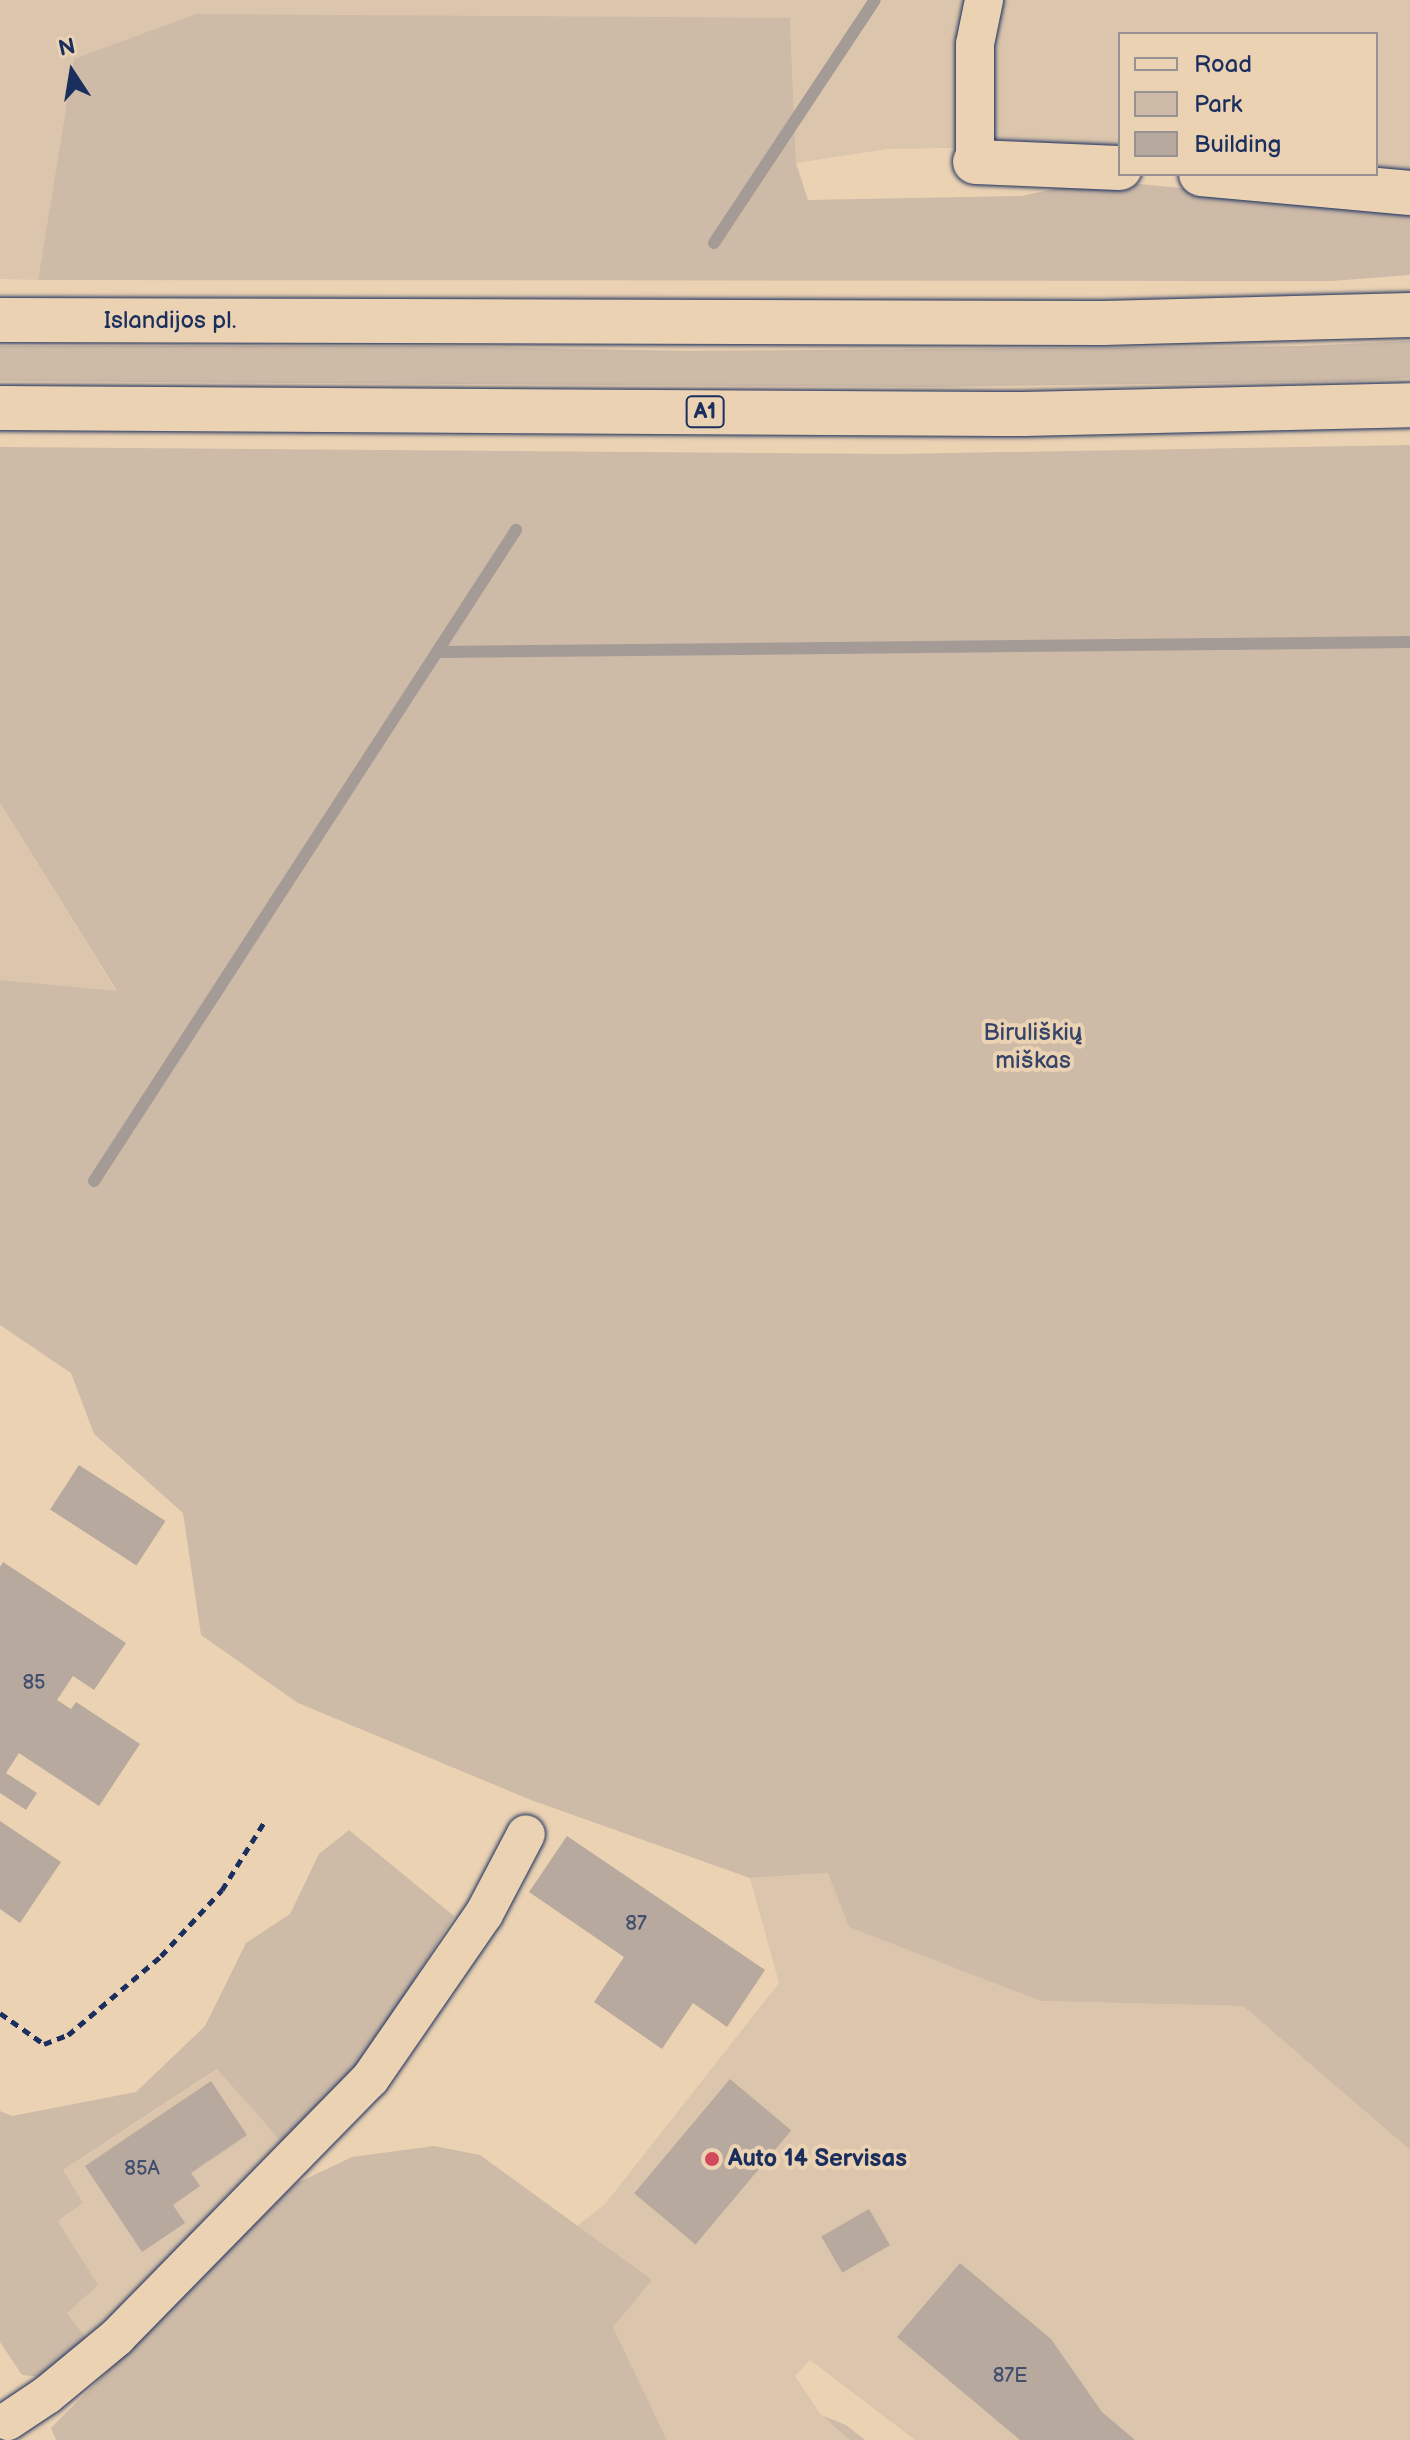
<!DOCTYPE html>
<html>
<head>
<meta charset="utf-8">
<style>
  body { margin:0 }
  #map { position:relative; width:1410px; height:2440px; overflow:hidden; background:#ebd2b3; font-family:"Balsamiq Sans",sans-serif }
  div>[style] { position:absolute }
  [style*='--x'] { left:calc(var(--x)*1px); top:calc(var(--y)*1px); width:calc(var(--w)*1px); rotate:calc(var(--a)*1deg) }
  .built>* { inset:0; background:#dbc6ad }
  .green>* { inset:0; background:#cdbaa7 }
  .stream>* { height:12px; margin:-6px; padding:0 6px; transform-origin:6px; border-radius:6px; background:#a49a96 }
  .building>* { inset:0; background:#b7a99e; transform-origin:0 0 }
  .path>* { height:5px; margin-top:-2.5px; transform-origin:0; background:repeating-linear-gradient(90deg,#1b2f5e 0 8px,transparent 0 14px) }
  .roads { filter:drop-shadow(0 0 2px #1b2f5e) drop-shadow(0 0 2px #1b2f5e) }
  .minor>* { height:38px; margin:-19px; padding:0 19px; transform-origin:19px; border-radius:19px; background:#ebd2b3 }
  .highway>* { height:44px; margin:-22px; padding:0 22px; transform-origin:22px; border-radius:22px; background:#ebd2b3 }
  .dots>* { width:22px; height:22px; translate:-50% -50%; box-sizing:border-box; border:4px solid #ebd2b3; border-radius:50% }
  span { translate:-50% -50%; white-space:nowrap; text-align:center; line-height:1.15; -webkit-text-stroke:8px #ebd2b3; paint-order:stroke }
  .number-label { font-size:20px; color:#424e6e }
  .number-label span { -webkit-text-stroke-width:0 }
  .shield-label span { padding:2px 6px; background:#ebd2b3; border:2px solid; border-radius:6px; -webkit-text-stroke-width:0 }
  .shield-label { font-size:22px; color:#1b2f5e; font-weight:700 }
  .street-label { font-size:24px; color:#1b2f5e }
  .park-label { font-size:24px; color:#364469 }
  .poi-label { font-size:24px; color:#1b2f5e; font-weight:700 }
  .left { translate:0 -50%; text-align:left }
  .legend { position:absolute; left:1118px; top:32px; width:260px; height:144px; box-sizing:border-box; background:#ebd2b3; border:2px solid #989191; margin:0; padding:10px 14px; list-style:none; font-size:24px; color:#1b2f5e }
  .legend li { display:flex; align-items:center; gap:16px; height:40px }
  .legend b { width:40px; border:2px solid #989191 }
  .north { position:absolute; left:32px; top:32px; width:80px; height:80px; -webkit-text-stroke:6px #ebd2b3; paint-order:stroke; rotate:348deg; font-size:22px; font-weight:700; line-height:32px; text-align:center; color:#1b2f5e }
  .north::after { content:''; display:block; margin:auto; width:28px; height:36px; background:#1b2f5e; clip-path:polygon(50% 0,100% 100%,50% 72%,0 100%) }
</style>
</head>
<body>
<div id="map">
  <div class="built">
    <i style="clip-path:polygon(0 0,1410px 0,1410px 176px,1376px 172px,1376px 34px,1120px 34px,1120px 145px,888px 149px,796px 163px,790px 18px,74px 59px,38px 280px,0 279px)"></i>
    <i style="clip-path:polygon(0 803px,117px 992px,0 980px)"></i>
    <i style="clip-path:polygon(828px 1873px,1041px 2001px,1243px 2006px,1410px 2150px,1410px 2440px,915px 2440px,810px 2360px,795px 2376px,821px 2415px,850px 2440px,667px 2440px,613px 2327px,577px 2226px,605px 2204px,779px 1983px,750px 1878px)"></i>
    <i style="clip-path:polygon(218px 2069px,286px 2147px,89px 2342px,67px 2313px,58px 2221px,83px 2203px,63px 2170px)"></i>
  </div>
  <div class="green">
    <i style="clip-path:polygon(196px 14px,790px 18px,796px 163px,808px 200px,1021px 196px,1098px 180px,1410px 210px,1410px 275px,1332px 281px,38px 280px,74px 59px)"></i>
    <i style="clip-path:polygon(1410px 341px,1410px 378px,1357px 381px,932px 387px,0 381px,0 346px,426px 346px,686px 351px,1302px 346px)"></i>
    <i style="clip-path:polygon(1410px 445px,1410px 2150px,1243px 2006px,1041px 2001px,849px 1927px,828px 1873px,750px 1878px,531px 1800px,298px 1703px,201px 1635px,183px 1513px,94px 1434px,71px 1373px,0 1325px,0 980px,117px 991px,0 803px,0 447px,896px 454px)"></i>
    <i style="clip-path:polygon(349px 1830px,454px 1916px,369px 2053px,286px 2147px,217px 2069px,63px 2170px,83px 2203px,58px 2221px,98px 2285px,67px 2313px,89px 2342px,51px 2378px,22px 2375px,0 2342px,0 2111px,12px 2116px,136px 2092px,205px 2026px,246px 1943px,290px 1914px,319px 1854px)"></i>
    <i style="clip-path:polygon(434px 2146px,480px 2155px,652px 2280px,613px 2327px,667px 2440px,56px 2440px,51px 2428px,295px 2184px,352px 2157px)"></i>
    <i style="clip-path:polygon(821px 2415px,846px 2425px,865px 2440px,850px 2440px)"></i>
  </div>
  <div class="stream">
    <i style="--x:714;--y:243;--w:291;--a:-56.5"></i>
    <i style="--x:438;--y:652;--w:972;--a:-0.59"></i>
    <i style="--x:94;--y:1181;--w:776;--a:-57.05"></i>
  </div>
  <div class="building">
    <i style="left:79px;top:1465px;width:103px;height:53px;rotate:33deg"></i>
    <i style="clip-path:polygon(3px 1562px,126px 1643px,94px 1690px,73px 1676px,57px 1700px,71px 1709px,76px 1702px,140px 1744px,99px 1806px,19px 1753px,6px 1773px,37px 1793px,26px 1810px,0 1793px,0 1567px)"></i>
    <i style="clip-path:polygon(0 1821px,61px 1862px,20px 1923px,0 1909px)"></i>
    <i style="clip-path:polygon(567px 1836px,765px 1970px,727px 2027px,693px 2003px,662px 2049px,594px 2002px,624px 1957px,529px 1892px)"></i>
    <i style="left:730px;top:2079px;width:80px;height:149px;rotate:40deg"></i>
    <i style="clip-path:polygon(211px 2081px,247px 2135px,191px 2173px,200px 2186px,173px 2205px,185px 2223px,142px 2252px,85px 2166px)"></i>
    <i style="left:869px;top:2209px;width:42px;height:55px;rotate:60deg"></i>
    <i style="clip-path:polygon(960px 2263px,1051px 2339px,1102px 2412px,1135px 2440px,1020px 2440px,897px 2337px)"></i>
  </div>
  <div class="path">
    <i style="--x:0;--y:2013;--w:54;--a:35.2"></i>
    <i style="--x:44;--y:2044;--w:26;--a:-21"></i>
    <i style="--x:68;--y:2035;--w:122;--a:-40.3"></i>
    <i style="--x:161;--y:1956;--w:90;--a:-47.3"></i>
    <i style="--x:222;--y:1890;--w:81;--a:-58.1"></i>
  </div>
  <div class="roads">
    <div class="minor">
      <i style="--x:975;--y:162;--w:118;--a:-90"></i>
      <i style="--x:975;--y:44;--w:45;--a:-78.4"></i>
      <i style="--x:8;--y:2421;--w:47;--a:-33.7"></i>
      <i style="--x:47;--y:2395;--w:91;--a:-39.6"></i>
      <i style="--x:117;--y:2337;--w:361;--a:-45.6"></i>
      <i style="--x:370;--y:2079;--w:201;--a:-55.4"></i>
      <i style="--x:484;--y:1914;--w:90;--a:-62.3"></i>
    </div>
    <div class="highway">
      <i style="--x:975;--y:162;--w:145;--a:2.4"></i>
      <i style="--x:1201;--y:174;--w:210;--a:5.2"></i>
      <i style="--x:0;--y:320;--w:1103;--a:0.16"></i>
      <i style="--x:1103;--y:323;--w:307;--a:-1.5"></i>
      <i style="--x:0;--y:408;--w:1023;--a:0.34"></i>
      <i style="--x:1023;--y:414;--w:387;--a:-1.3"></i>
    </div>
  </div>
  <div class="dots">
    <i style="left:712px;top:2159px;background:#d1495b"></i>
  </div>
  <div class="number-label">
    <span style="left:34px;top:1683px">85</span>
    <span style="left:636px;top:1924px">87</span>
    <span style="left:142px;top:2169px">85A</span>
    <span style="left:1010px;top:2376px">87E</span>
  </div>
  <div class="shield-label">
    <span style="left:705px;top:412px">A1</span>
  </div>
  <div class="street-label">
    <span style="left:170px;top:321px">Islandijos pl.</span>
  </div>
  <div class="park-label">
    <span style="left:1033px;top:1047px">Biruliškių<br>miškas</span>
  </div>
  <div class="poi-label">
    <span class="left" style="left:728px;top:2159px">Auto 14 Servisas</span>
  </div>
  <ul class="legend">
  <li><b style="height:10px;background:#ebd2b3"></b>Road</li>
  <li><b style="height:22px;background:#cdbaa7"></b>Park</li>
  <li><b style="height:22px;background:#b7a99e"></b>Building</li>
  </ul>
  <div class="north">N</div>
</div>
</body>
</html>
